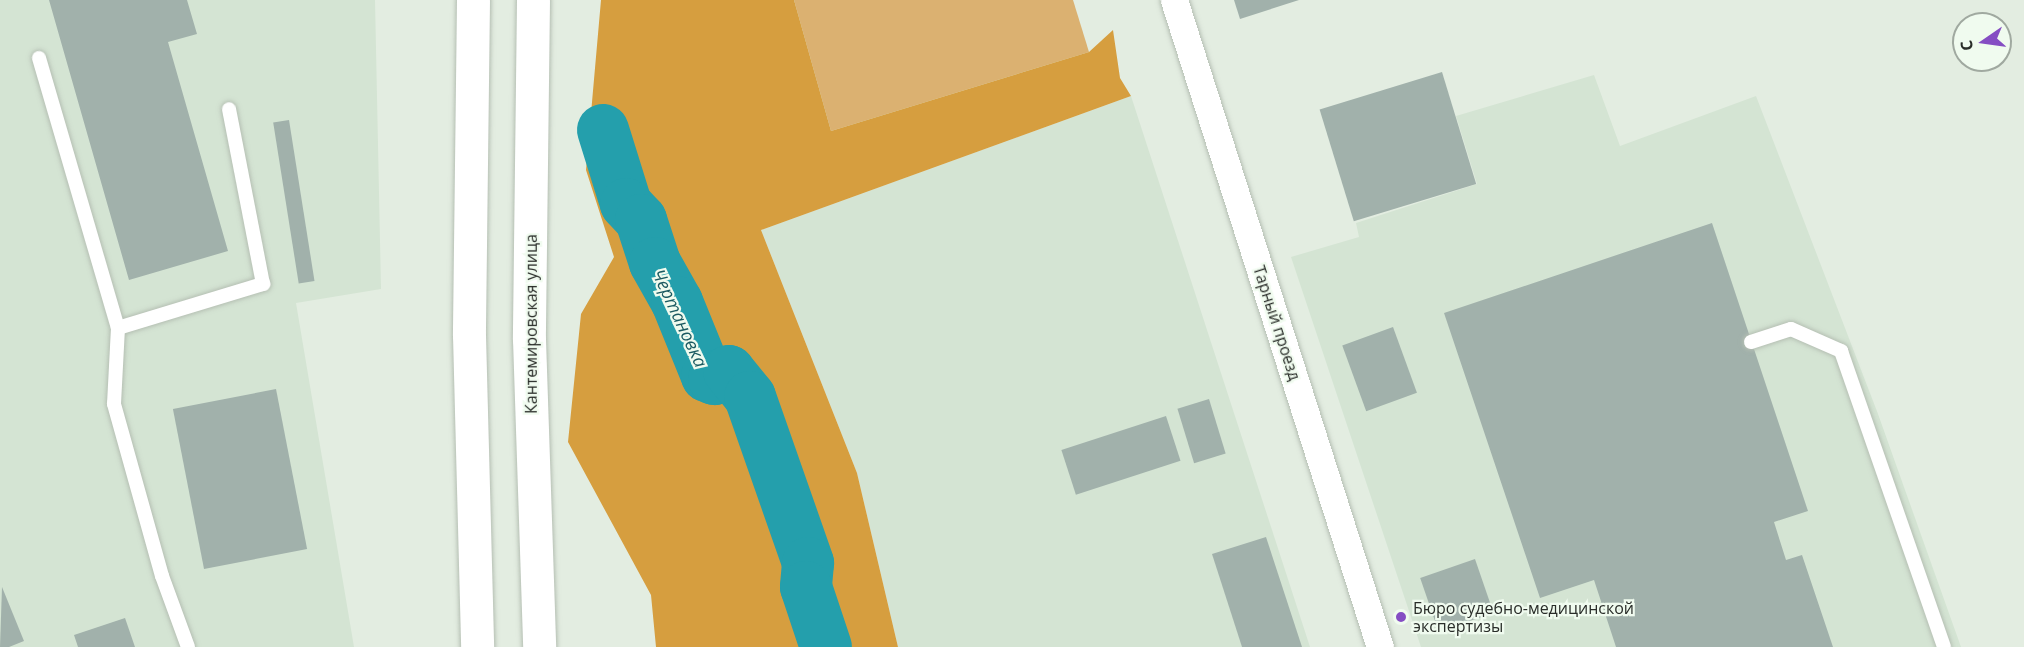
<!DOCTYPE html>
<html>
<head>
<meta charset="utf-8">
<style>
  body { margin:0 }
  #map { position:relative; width:2024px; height:647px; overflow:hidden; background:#e3ede1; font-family:"Open Sans",sans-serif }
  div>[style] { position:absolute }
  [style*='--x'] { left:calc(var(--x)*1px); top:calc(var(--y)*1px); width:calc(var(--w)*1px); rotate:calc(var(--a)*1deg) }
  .built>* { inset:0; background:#d4e4d3 }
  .green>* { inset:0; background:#dbb171 }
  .forest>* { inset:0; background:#d69e3f }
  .river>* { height:52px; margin:-26px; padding:0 26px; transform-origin:26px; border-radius:26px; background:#249fac }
  .building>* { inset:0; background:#a1b1ab; transform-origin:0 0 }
  .roads { filter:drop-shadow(0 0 2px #b5bfb3) drop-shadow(0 0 2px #b5bfb3) }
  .service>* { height:14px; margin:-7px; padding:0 7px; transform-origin:7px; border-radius:7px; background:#fff }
  .minor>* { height:27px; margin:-13.5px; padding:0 13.5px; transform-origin:13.5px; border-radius:13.5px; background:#fff }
  .secondary>* { height:33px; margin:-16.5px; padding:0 16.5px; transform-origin:16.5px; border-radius:16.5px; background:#fff }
  .dots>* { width:16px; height:16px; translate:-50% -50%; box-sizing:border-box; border:3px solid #f0fbef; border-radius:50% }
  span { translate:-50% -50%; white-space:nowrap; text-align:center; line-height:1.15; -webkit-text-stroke:4.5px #f0fbef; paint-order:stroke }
  .street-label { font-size:16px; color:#292d29 }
  .poi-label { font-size:16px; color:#292d29 }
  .left { translate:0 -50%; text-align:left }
  .water-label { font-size:18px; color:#1b5a61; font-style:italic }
  .north { position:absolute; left:1952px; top:12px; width:60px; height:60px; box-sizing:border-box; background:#f0fbef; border:2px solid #a0a9a0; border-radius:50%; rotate:257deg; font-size:16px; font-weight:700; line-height:24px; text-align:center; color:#292d29 }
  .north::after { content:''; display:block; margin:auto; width:21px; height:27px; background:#854dc3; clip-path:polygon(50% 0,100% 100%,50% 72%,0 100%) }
</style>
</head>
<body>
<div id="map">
  <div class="built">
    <i style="clip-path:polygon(0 0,375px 0,381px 289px,296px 303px,354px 647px,0 647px)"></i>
    <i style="clip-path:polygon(1594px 75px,1620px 146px,1756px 96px,1878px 414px,1961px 647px,1421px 647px,1291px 257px,1359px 237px,1356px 223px,1477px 184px,1456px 116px)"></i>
    <i style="clip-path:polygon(1131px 96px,1310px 647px,898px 647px,857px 473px,761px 230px)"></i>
  </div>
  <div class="green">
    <i style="clip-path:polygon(794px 0,1073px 0,1089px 52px,831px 131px)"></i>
  </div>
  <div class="forest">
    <i style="clip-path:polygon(601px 0,794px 0,831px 131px,1089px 52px,1113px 30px,1120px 78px,1131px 96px,761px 230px,857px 473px,898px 647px,656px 647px,651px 595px,568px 442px,581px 314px,614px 257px,586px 170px)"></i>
  </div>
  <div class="river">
    <i style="--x:603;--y:130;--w:77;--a:72.7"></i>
    <i style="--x:626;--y:204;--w:22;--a:47"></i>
    <i style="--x:641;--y:220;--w:45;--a:72"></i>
    <i style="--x:655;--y:263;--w:45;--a:60.6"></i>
    <i style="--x:677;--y:302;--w:80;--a:67.9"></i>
    <i style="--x:707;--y:376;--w:8;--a:23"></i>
    <i style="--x:714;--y:379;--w:17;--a:-28"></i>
    <i style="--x:729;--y:371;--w:33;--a:51"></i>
    <i style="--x:750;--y:397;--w:176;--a:70.7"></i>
    <i style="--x:808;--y:563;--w:24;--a:95"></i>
    <i style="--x:806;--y:587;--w:63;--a:71.6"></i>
  </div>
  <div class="building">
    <i style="clip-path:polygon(49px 0,187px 0,197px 34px,168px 42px,228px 251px,129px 280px)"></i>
    <i style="clip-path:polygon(1234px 0,1299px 0,1240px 19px)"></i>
    <i style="left:1442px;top:72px;width:117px;height:128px;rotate:73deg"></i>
    <i style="left:289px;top:120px;width:163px;height:16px;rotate:81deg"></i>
    <i style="clip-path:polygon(1712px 223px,1808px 511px,1774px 522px,1786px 560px,1802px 555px,1833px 647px,1616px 647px,1594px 580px,1540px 598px,1444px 313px)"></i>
    <i style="left:1393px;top:327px;width:70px;height:54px;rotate:70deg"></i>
    <i style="left:276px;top:389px;width:163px;height:105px;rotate:79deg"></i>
    <i style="left:1209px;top:399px;width:57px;height:33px;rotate:73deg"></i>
    <i style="left:1166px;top:416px;width:47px;height:110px;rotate:72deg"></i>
    <i style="clip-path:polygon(1266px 537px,1302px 647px,1242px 647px,1212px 554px)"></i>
    <i style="left:1475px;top:559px;width:57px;height:58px;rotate:71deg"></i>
    <i style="clip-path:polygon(2px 587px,24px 641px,9px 647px,0 647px)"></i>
    <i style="clip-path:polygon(125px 618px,135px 647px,78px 647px,74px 635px)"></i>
  </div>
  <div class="roads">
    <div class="service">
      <i style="--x:39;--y:58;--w:281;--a:73.7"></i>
      <i style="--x:1751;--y:342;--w:42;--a:-18"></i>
      <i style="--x:1791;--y:329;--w:55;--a:23.7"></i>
      <i style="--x:1841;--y:351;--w:313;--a:70.8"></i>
      <i style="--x:188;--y:647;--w:76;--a:-110.1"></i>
      <i style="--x:162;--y:576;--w:179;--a:-105.6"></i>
      <i style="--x:114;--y:404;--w:76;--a:-87"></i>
      <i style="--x:118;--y:328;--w:152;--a:-16.9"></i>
      <i style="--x:263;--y:284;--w:178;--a:-101"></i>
    </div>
    <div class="minor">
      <i style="--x:1174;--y:0;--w:679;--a:72.34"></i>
    </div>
    <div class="secondary">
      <i style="--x:473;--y:0;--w:335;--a:90.7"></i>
      <i style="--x:469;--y:335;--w:312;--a:88.5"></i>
      <i style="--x:533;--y:0;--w:339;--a:90.7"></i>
      <i style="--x:529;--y:339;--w:308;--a:88.1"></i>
    </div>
  </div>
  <div class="dots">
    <i style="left:1401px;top:617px;background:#854dc3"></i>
  </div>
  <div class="street-label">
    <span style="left:1277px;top:323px;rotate:72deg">Тарный проезд</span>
    <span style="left:531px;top:324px;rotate:-90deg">Кантемировская улица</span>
  </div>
  <div class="poi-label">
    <span class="left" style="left:1413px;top:617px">Бюро судебно-медицинской<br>экспертизы</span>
  </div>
  <div class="water-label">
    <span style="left:680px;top:318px;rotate:65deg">Чертановка</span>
  </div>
  <div class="north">С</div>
</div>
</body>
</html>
